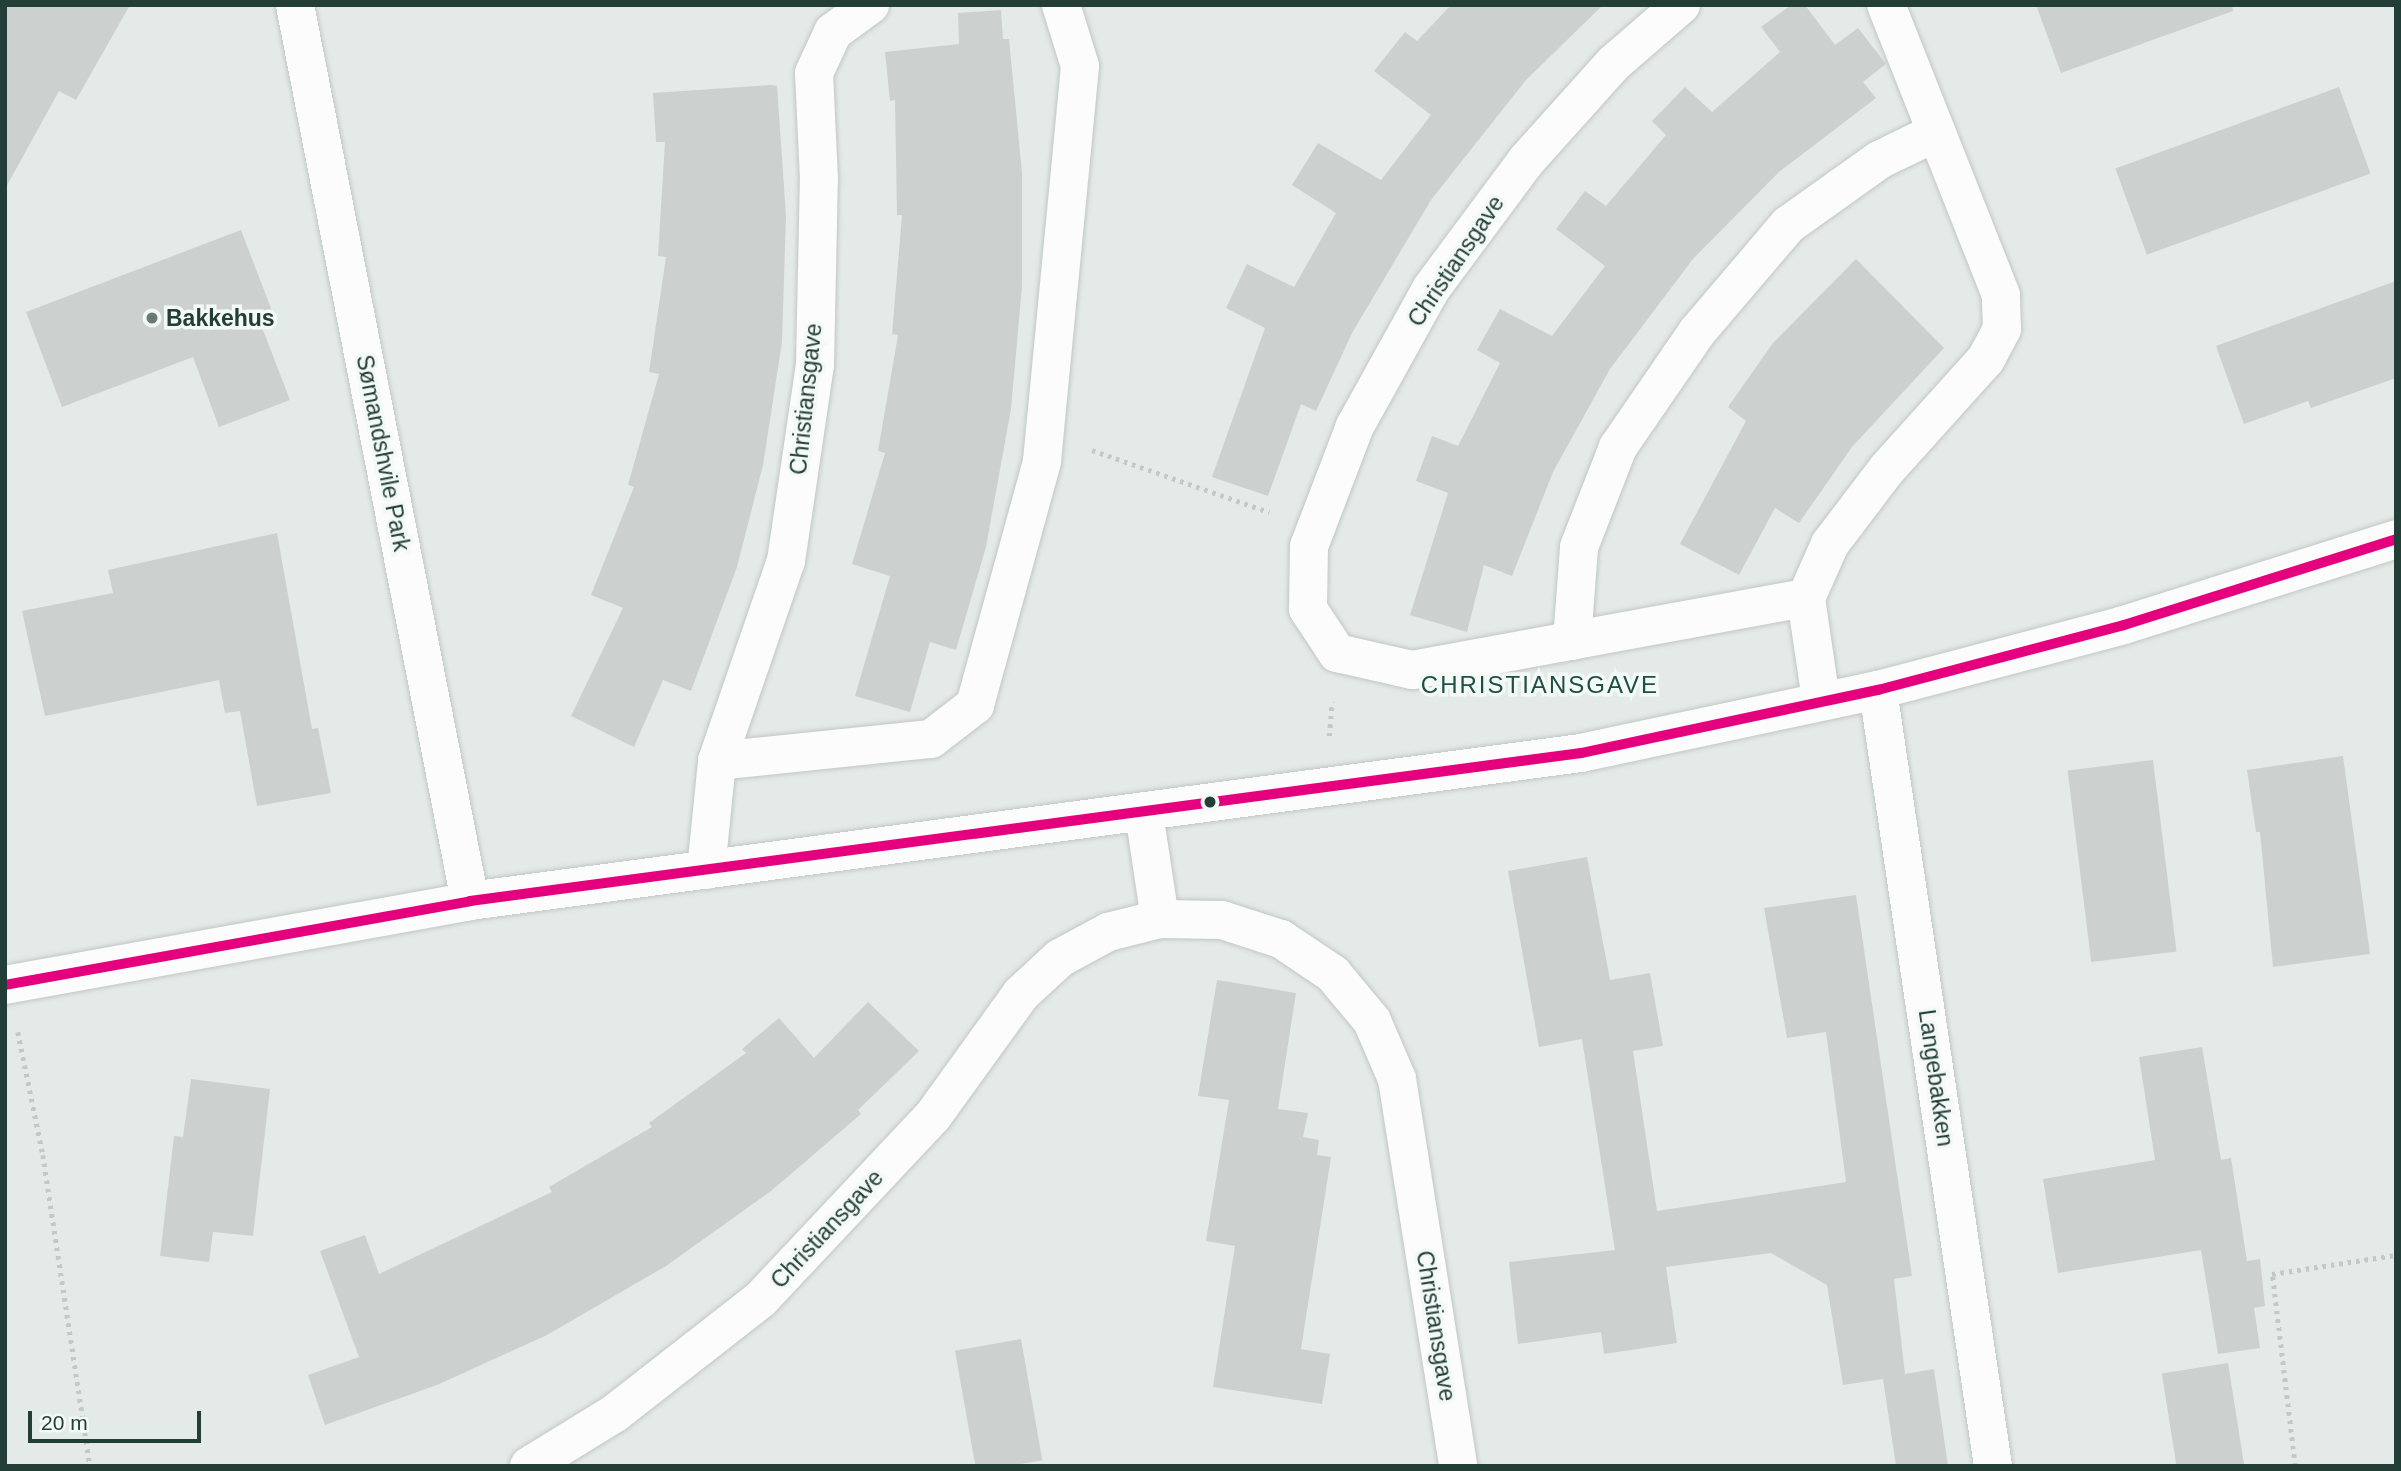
<!DOCTYPE html>
<html>
<head>
<meta charset="utf-8">
<style>
  body { margin:0 }
  #map { position:relative; width:2401px; height:1471px; overflow:hidden; background:#e4eae7; font-family:Helvetica,sans-serif }
  div>[style] { position:absolute }
  [style*='--x'] { left:calc(var(--x)*1px); top:calc(var(--y)*1px); width:calc(var(--w)*1px); rotate:calc(var(--a)*1deg) }
  .building>* { inset:0; background:#ccd1cf; transform-origin:0 0 }
  .path>* { height:4.5px; margin-top:-2.25px; transform-origin:0; background:repeating-linear-gradient(90deg,#c1cac7 0 3.5px,transparent 0 8.5px) }
  .roads { filter:drop-shadow(0 0 2px #c1c7c4) drop-shadow(0 0 2px #c1c7c4) }
  .street>* { height:38px; margin:-19px; padding:0 19px; transform-origin:19px; border-radius:19px; background:#fbfcfb }
  .secondary>* { height:38px; margin:-19px; padding:0 19px; transform-origin:19px; border-radius:19px; background:#fbfcfb }
  .bus-1>* { height:10px; margin:-5px; padding:0 5px; transform-origin:5px; border-radius:5px; background:#e5007d }
  .dots>* { width:19px; height:19px; translate:-50% -50%; box-sizing:border-box; border:4px solid #f3f9f6; border-radius:50% }
  span { translate:-50% -50%; white-space:nowrap; text-align:center; line-height:1.15; -webkit-text-stroke:7px #f3f9f6; paint-order:stroke }
  .street-label { font-size:23px; color:#233d37 }
  .poi-label { font-size:23px; color:#233d37; font-weight:700 }
  .left { translate:0 -50%; text-align:left }
  .neighbourhood-label { font-size:24px; color:#1f4e45; letter-spacing:2px }
  .frame { position:absolute; inset:0; border:7px solid #233d37; pointer-events:none }
  .scale { position:absolute; left:28px; top:1411px; width:173px; height:32px; box-sizing:border-box; border:4px solid #233d37; border-top:0; padding-left:9px; font-size:21px; line-height:24px; white-space:nowrap; color:#233d37; -webkit-text-stroke:5px #f3f9f6; paint-order:stroke }
</style>
</head>
<body>
<div id="map">
  <div class="building">
    <i style="clip-path:polygon(5px 5px,130px 5px,76px 100px,59px 91px,5px 189px)"></i>
    <i style="clip-path:polygon(1451px 5px,1603px 5px,1526px 80px,1431px 200px,1352px 333px,1316px 411px,1301px 404px,1268px 496px,1212px 477px,1265px 328px,1226px 308px,1247px 264px,1294px 287px,1336px 213px,1292px 185px,1318px 143px,1381px 180px,1431px 115px,1374px 71px,1405px 32px,1417px 41px)"></i>
    <i style="clip-path:polygon(1791px 5px,1805px 5px,1835px 45px,1858px 28px,1886px 64px,1863px 82px,1876px 98px,1779px 172px,1693px 259px,1610px 369px,1553px 472px,1512px 576px,1484px 565px,1467px 632px,1410px 615px,1448px 493px,1416px 481px,1432px 436px,1458px 446px,1500px 363px,1477px 350px,1500px 309px,1552px 336px,1605px 266px,1556px 229px,1585px 191px,1606px 206px,1666px 135px,1652px 121px,1685px 87px,1712px 112px,1780px 52px,1761px 27px)"></i>
    <i style="clip-path:polygon(2036px 5px,2232px 5px,2233px 11px,2061px 73px)"></i>
    <i style="clip-path:polygon(1001px 10px,1003px 39px,1009px 39px,1022px 173px,1022px 286px,1011px 409px,986px 547px,956px 650px,930px 642px,910px 712px,855px 696px,890px 576px,852px 564px,885px 453px,878px 451px,898px 335px,892px 334px,902px 215px,897px 215px,895px 100px,890px 101px,885px 52px,959px 44px,958px 13px)"></i>
    <i style="clip-path:polygon(771px 85px,777px 86px,786px 216px,782px 342px,763px 465px,737px 567px,691px 691px,663px 680px,634px 747px,571px 716px,623px 608px,591px 595px,634px 487px,628px 485px,659px 374px,649px 372px,666px 257px,658px 256px,665px 142px,656px 142px,653px 93px)"></i>
    <i style="left:2339px;top:87px;width:92px;height:238px;rotate:70deg"></i>
    <i style="clip-path:polygon(241px 230px,277px 324px,263px 330px,290px 400px,219px 427px,193px 357px,62px 407px,26px 312px)"></i>
    <i style="clip-path:polygon(1856px 259px,1944px 348px,1852px 447px,1799px 523px,1775px 508px,1739px 575px,1680px 544px,1746px 421px,1728px 407px,1773px 343px)"></i>
    <i style="clip-path:polygon(2396px 281px,2396px 378px,2311px 408px,2308px 401px,2244px 424px,2216px 346px)"></i>
    <i style="clip-path:polygon(277px 533px,312px 729px,318px 728px,331px 793px,257px 806px,240px 711px,225px 713px,219px 680px,45px 716px,22px 611px,113px 593px,108px 570px)"></i>
    <i style="clip-path:polygon(2343px 756px,2370px 954px,2273px 967px,2260px 832px,2256px 832px,2247px 770px)"></i>
    <i style="left:2153px;top:760px;width:193px;height:86px;rotate:83deg"></i>
    <i style="clip-path:polygon(1587px 857px,1610px 980px,1650px 973px,1663px 1046px,1633px 1051px,1657px 1211px,1846px 1182px,1826px 1032px,1787px 1038px,1764px 908px,1856px 895px,1912px 1276px,1894px 1279px,1905px 1374px,1934px 1369px,1948px 1466px,1896px 1466px,1883px 1379px,1843px 1385px,1827px 1285px,1771px 1253px,1666px 1267px,1677px 1343px,1604px 1354px,1601px 1332px,1518px 1344px,1509px 1262px,1615px 1250px,1582px 1039px,1539px 1047px,1508px 871px)"></i>
    <i style="clip-path:polygon(1217px 980px,1296px 993px,1278px 1109px,1308px 1113px,1303px 1137px,1319px 1140px,1317px 1155px,1331px 1157px,1301px 1349px,1330px 1354px,1322px 1404px,1213px 1387px,1235px 1246px,1206px 1241px,1229px 1100px,1198px 1096px)"></i>
    <i style="clip-path:polygon(868px 1002px,919px 1051px,858px 1110px,861px 1114px,771px 1191px,666px 1266px,547px 1335px,437px 1385px,325px 1425px,308px 1375px,359px 1357px,320px 1251px,365px 1235px,379px 1274px,552px 1192px,549px 1187px,652px 1127px,649px 1123px,746px 1053px,742px 1049px,779px 1018px,814px 1058px)"></i>
    <i style="clip-path:polygon(2202px 1047px,2221px 1160px,2231px 1158px,2247px 1261px,2260px 1259px,2265px 1306px,2254px 1308px,2260px 1348px,2218px 1354px,2201px 1250px,2058px 1273px,2043px 1179px,2155px 1160px,2139px 1057px)"></i>
    <i style="clip-path:polygon(191px 1079px,270px 1089px,253px 1236px,213px 1232px,209px 1262px,160px 1256px,174px 1136px,183px 1137px)"></i>
    <i style="left:1021px;top:1339px;width:123px;height:67px;rotate:80deg"></i>
    <i style="left:2228px;top:1363px;width:104px;height:67px;rotate:81deg"></i>
  </div>
  <div class="path">
    <i style="--x:1092;--y:450;--w:188;--a:19.3"></i>
    <i style="--x:1329;--y:736;--w:34;--a:-85"></i>
    <i style="--x:18;--y:1032;--w:126;--a:78.5"></i>
    <i style="--x:43;--y:1155;--w:315;--a:81.4"></i>
    <i style="--x:2295;--y:1466;--w:193;--a:-96.8"></i>
    <i style="--x:2272;--y:1274;--w:125;--a:-8.7"></i>
  </div>
  <div class="roads">
    <div class="street">
      <i style="--x:295;--y:5;--w:913;--a:78.95"></i>
      <i style="--x:1681;--y:5;--w:90;--a:139.1"></i>
      <i style="--x:1613;--y:64;--w:130;--a:131.9"></i>
      <i style="--x:1526;--y:161;--w:159;--a:126.6"></i>
      <i style="--x:1431;--y:289;--w:157;--a:119"></i>
      <i style="--x:1355;--y:426;--w:109;--a:110.9"></i>
      <i style="--x:1316;--y:528;--w:19;--a:111"></i>
      <i style="--x:1309;--y:546;--w:63;--a:90.9"></i>
      <i style="--x:1308;--y:609;--w:53;--a:56.6"></i>
      <i style="--x:1337;--y:653;--w:77;--a:12.8"></i>
      <i style="--x:1412;--y:670;--w:401;--a:-10.4"></i>
      <i style="--x:1572;--y:641;--w:94;--a:-85.7"></i>
      <i style="--x:1579;--y:547;--w:107;--a:-68.7"></i>
      <i style="--x:1618;--y:447;--w:140;--a:-55.5"></i>
      <i style="--x:1697;--y:332;--w:140;--a:-49.6"></i>
      <i style="--x:1788;--y:225;--w:112;--a:-35.5"></i>
      <i style="--x:1879;--y:160;--w:64;--a:-25.8"></i>
      <i style="--x:1878;--y:690;--w:784;--a:81.57"></i>
      <i style="--x:1821;--y:700;--w:103;--a:-98.4"></i>
      <i style="--x:1806;--y:598;--w:59;--a:-66"></i>
      <i style="--x:1830;--y:544;--w:94;--a:-52.8"></i>
      <i style="--x:1887;--y:469;--w:148;--a:-48"></i>
      <i style="--x:1986;--y:359;--w:34;--a:-62"></i>
      <i style="--x:2002;--y:329;--w:34;--a:-92"></i>
      <i style="--x:2001;--y:295;--w:312;--a:-111.6"></i>
      <i style="--x:717;--y:761;--w:215;--a:-5.9"></i>
      <i style="--x:931;--y:739;--w:56;--a:-37.7"></i>
      <i style="--x:975;--y:705;--w:253;--a:-74.6"></i>
      <i style="--x:1042;--y:461;--w:397;--a:-84.5"></i>
      <i style="--x:1080;--y:66;--w:64;--a:-107.3"></i>
      <i style="--x:1144;--y:813;--w:107;--a:81.4"></i>
      <i style="--x:706;--y:870;--w:110;--a:-84.2"></i>
      <i style="--x:717;--y:761;--w:212;--a:-71"></i>
      <i style="--x:786;--y:561;--w:198;--a:-81.6"></i>
      <i style="--x:815;--y:365;--w:186;--a:-88.8"></i>
      <i style="--x:819;--y:179;--w:106;--a:-92.7"></i>
      <i style="--x:814;--y:73;--w:45;--a:-65.1"></i>
      <i style="--x:833;--y:32;--w:46;--a:-36.1"></i>
      <i style="--x:529;--y:1466;--w:101;--a:-31.6"></i>
      <i style="--x:615;--y:1413;--w:185;--a:-38"></i>
      <i style="--x:761;--y:1299;--w:251;--a:-46.8"></i>
      <i style="--x:933;--y:1116;--w:150;--a:-54.2"></i>
      <i style="--x:1021;--y:994;--w:53;--a:-42.7"></i>
      <i style="--x:1060;--y:958;--w:55;--a:-28.4"></i>
      <i style="--x:1108;--y:932;--w:54;--a:-14"></i>
      <i style="--x:1160;--y:919;--w:62;--a:0.9"></i>
      <i style="--x:1222;--y:920;--w:62;--a:17.9"></i>
      <i style="--x:1281;--y:939;--w:63;--a:33.9"></i>
      <i style="--x:1333;--y:974;--w:61;--a:50.3"></i>
      <i style="--x:1372;--y:1021;--w:63;--a:66.7"></i>
      <i style="--x:1397;--y:1079;--w:392;--a:81"></i>
    </div>
    <div class="secondary">
      <i style="--x:5;--y:985;--w:473;--a:-10.2"></i>
      <i style="--x:470;--y:901;--w:1121;--a:-7.59"></i>
      <i style="--x:1581;--y:753;--w:304;--a:-12"></i>
      <i style="--x:1878;--y:690;--w:254;--a:-14.8"></i>
      <i style="--x:2124;--y:625;--w:285;--a:-17.5"></i>
    </div>
  </div>
  <div class="bus-1">
    <i style="--x:5;--y:985;--w:473;--a:-10.2"></i>
    <i style="--x:470;--y:901;--w:1121;--a:-7.59"></i>
    <i style="--x:1581;--y:753;--w:304;--a:-12"></i>
    <i style="--x:1878;--y:690;--w:254;--a:-14.8"></i>
    <i style="--x:2124;--y:625;--w:285;--a:-17.5"></i>
  </div>
  <div class="dots">
    <i style="left:152px;top:318px;background:#677a75"></i>
    <i style="left:1210px;top:802px;background:#233d37"></i>
  </div>
  <div class="street-label">
    <span style="left:1456px;top:261px;rotate:-56deg">Christiansgave</span>
    <span style="left:806px;top:399px;rotate:-84deg">Christiansgave</span>
    <span style="left:383px;top:453px;rotate:79deg">Sømandshvile Park</span>
    <span style="left:1936px;top:1078px;rotate:82deg">Langebakken</span>
    <span style="left:827px;top:1229px;rotate:-47deg">Christiansgave</span>
    <span style="left:1436px;top:1326px;rotate:81deg">Christiansgave</span>
  </div>
  <div class="poi-label">
    <span class="left" style="left:166px;top:318px">Bakkehus</span>
  </div>
  <div class="neighbourhood-label">
    <span style="left:1540px;top:685px">CHRISTIANSGAVE</span>
  </div>
  <div class="frame"></div>
  <div class="scale">20 m</div>
</div>
</body>
</html>
